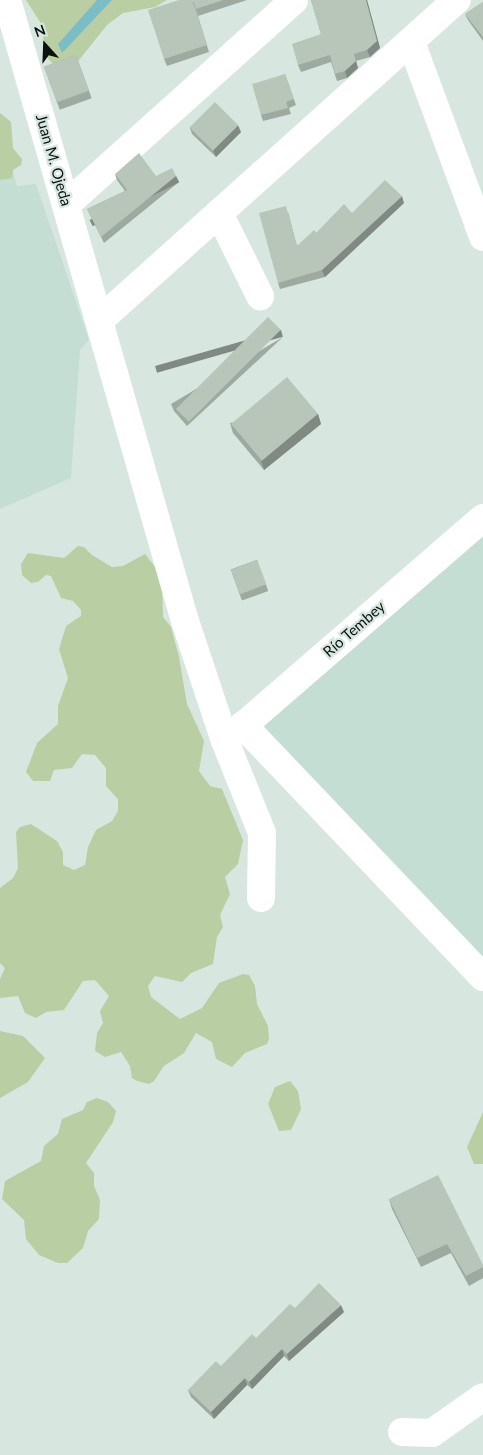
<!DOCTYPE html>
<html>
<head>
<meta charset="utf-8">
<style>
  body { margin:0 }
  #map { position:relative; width:483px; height:1455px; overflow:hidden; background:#d7e7e0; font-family:Lato,sans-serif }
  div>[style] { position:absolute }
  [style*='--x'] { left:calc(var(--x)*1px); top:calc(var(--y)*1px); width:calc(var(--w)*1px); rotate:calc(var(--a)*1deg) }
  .built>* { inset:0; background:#c4ded3 }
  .green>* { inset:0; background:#b9cea3 }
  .water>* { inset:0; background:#7bbdc6 }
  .minor>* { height:28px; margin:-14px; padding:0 14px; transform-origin:14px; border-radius:14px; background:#fff }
  .wall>* { inset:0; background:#9ea99f; transform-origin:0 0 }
  .shaded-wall>* { inset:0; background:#818a82; transform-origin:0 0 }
  .building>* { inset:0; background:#b8c5b9; transform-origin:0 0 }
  span { translate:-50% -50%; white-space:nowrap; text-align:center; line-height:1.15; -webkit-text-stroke:4.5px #d7e7e0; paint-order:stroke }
  .street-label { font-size:15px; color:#0b110e }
  .north { position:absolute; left:20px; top:20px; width:50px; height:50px; -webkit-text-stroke:4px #d7e7e0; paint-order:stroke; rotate:340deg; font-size:14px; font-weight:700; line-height:20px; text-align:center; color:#0b110e }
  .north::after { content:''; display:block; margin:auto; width:18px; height:22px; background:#0b110e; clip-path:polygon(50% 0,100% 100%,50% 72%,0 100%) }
</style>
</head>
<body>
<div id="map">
  <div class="built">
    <i style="clip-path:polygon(0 126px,17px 186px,36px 184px,89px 340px,80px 350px,71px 478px,0 509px)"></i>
    <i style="clip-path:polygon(483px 519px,483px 972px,250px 723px)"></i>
  </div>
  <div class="green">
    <i style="clip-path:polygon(26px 0,167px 0,155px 7px,123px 13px,107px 25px,75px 65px,57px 69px,45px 55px,42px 25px)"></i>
    <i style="clip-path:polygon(0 113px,11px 122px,13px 148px,22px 159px,21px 165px,13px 170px,12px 178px,0 180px)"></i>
    <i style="clip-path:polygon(78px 546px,84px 547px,92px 555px,112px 567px,123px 566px,145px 554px,156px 568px,162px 585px,163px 617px,171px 627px,179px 657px,187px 704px,204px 741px,199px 771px,210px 786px,222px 789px,243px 840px,238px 864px,225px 877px,230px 894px,220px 915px,223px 927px,217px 937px,213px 964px,191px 973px,182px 982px,155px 976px,148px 986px,151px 997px,180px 1019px,202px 1008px,219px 983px,243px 974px,249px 975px,255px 986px,257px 1004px,268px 1026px,269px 1039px,267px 1044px,245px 1053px,232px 1067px,216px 1059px,212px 1042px,196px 1033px,184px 1053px,164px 1066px,154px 1081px,149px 1084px,137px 1081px,132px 1078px,130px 1066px,121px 1052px,105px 1057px,95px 1051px,97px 1033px,103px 1023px,100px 1011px,109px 996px,95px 980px,83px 981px,64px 1010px,46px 1012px,36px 1018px,25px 1013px,18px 996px,0 998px,0 979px,5px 968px,0 963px,0 888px,13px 878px,18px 868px,16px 832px,20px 827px,31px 824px,57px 841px,63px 852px,63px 865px,74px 870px,85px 865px,88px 847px,96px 830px,112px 821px,118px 811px,118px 799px,106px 786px,106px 768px,95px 755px,82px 754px,72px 768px,54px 770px,50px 781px,33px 781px,26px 772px,37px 743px,58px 724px,58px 706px,68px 678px,59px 649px,66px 626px,81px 616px,81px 610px,73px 601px,61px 598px,51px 576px,46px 575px,38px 582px,31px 583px,22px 575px,21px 564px,28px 553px,64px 558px)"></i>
    <i style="clip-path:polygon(0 1031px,23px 1036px,45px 1058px,28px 1082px,0 1098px)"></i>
    <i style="clip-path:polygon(290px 1081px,298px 1091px,301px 1109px,291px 1130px,279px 1131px,268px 1104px,275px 1087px)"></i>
    <i style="clip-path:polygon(97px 1098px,108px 1102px,116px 1111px,113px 1122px,86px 1163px,94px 1173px,94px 1186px,100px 1200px,99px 1219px,88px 1231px,83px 1248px,67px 1263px,58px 1263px,39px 1255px,26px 1239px,24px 1220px,2px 1199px,5px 1181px,41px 1161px,44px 1146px,58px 1134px,62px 1119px,83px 1110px,87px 1102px)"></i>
    <i style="clip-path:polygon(483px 1112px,483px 1164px,474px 1164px,467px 1147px)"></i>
  </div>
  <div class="water">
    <i style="clip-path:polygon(97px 0,112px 0,62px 53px,58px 44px)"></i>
  </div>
  <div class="minor">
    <i style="--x:7;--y:0;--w:646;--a:74.01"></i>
    <i style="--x:185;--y:621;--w:126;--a:71.6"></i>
    <i style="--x:225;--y:741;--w:99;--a:68.1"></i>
    <i style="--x:262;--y:833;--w:65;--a:90.9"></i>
    <i style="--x:411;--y:42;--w:208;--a:69.7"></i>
    <i style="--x:67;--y:204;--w:305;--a:-41.9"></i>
    <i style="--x:219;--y:213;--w:93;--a:63.7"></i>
    <i style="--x:101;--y:319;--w:478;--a:-41.9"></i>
    <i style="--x:243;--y:725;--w:348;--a:46.4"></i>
    <i style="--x:229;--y:738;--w:336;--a:-40.9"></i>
    <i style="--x:402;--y:1432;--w:30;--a:2"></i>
    <i style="--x:432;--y:1433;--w:62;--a:-35.2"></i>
  </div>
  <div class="wall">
    <i style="clip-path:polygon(193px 0,209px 52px,167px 66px,164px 59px)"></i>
    <i style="clip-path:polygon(193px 0,247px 0,198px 16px)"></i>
    <i style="clip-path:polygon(311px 0,367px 0,380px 48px,370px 57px,356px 61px,358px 68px,347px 78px,337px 81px,331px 62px,301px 72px,298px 65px,321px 34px)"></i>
    <i style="clip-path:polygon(483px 2px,483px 41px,468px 20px,465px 14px)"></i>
    <i style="left:76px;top:55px;width:46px;height:34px;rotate:70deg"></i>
    <i style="clip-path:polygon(285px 74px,296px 105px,289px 108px,291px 114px,263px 121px,261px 115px)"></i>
    <i style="clip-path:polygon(190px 128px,241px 132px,216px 157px,192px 134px)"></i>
    <i style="clip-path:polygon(115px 174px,156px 176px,176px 176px,179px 182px,104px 243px,87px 209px,125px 191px,117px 180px)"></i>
    <i style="clip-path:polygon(404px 203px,325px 277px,280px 289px,278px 283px,288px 212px,297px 246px,316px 233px,352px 213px)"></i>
    <i style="clip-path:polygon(283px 337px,187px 426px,174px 411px,171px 404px)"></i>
    <i style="clip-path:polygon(318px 414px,321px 424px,264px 470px,233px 433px,230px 423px)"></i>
    <i style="left:257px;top:560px;width:33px;height:28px;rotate:70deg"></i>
    <i style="clip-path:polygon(389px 1199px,483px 1265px,483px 1278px,469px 1286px,451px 1253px,421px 1267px,392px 1209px)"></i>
    <i style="clip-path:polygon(295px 1308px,344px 1312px,289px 1361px,284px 1356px,252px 1389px,247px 1385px,214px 1419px,191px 1397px,188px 1390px,221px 1366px)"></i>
  </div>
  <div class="shaded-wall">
    <i style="clip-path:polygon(366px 0,367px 0,380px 48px,370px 57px,367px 50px)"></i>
    <i style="clip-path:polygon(354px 54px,358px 68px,347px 78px,345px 71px)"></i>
    <i style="clip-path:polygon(238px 125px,241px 132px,216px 157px,213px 150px)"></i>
    <i style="left:176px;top:176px;width:7px;height:97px;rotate:63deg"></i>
    <i style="clip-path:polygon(402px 196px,404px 203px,325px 277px,322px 270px)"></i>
    <i style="left:281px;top:330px;width:7px;height:131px;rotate:74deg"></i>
    <i style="clip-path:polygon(318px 414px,321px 424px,264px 470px,261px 461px)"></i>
    <i style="clip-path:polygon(341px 1305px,344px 1312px,289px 1361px,287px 1354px)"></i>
    <i style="clip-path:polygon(282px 1349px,284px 1356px,252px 1389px,249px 1382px)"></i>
    <i style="clip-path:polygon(245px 1378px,247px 1385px,214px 1419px,211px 1412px)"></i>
  </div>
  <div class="building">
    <i style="clip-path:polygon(179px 0,192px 0,207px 45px,164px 59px,148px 10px)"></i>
    <i style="clip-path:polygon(193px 0,223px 0,196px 9px)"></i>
    <i style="clip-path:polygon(311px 0,366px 0,377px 41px,367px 50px,354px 54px,356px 61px,345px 71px,335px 74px,330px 55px,298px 65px,292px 44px,321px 34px)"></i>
    <i style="clip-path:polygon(483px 2px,483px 37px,465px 14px)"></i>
    <i style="left:76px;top:55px;width:38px;height:34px;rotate:70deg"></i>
    <i style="clip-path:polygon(285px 74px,294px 99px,286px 102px,288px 108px,261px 115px,252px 84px)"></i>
    <i style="left:215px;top:102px;width:33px;height:36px;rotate:45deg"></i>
    <i style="clip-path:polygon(139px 153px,156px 176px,172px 168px,176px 176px,101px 237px,87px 209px,127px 190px,115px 174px)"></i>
    <i style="clip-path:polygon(385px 180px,402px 196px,322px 270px,278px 283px,259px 213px,286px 206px,297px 246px,314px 230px,316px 233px,344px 204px,352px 213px)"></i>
    <i style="left:268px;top:317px;width:18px;height:130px;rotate:45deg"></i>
    <i style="left:287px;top:377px;width:48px;height:73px;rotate:50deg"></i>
    <i style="left:257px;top:560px;width:26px;height:28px;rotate:69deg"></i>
    <i style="clip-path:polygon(438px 1175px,483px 1265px,483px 1267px,466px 1276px,447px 1244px,417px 1258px,389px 1199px)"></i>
    <i style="clip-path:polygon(319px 1283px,341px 1305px,287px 1354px,282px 1349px,249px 1382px,245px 1378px,211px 1412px,188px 1390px,216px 1361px,221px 1366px,252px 1334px,256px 1338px,290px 1304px,295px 1308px)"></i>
  </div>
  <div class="street-label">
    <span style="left:54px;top:160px;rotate:74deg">Juan M. Ojeda</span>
    <span style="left:354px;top:629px;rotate:-41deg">Río Tembey</span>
  </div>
  <div class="north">N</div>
</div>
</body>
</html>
